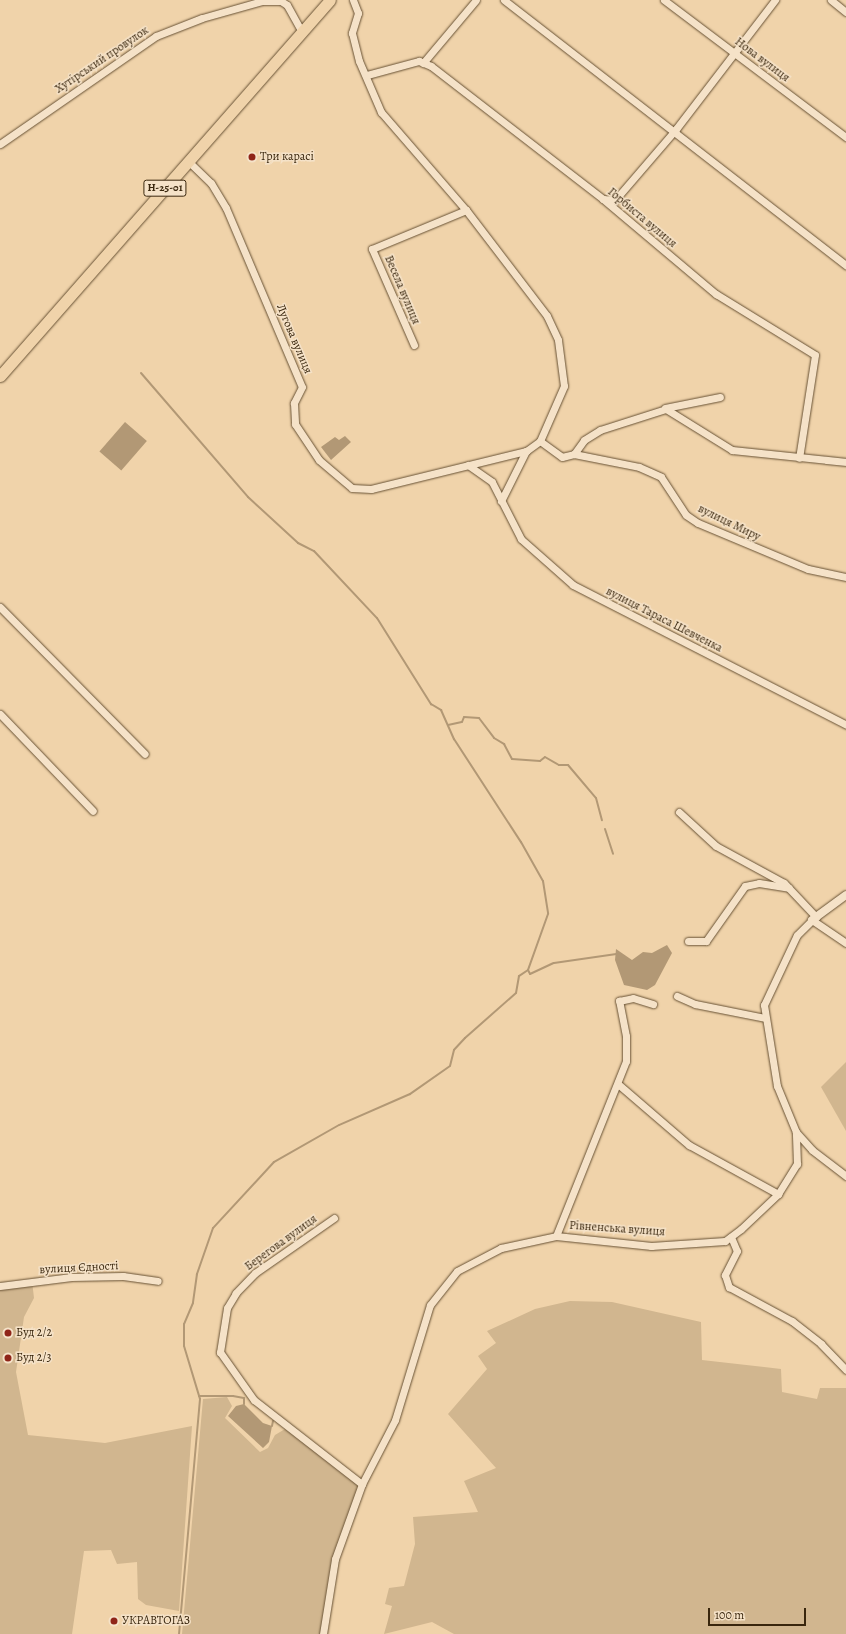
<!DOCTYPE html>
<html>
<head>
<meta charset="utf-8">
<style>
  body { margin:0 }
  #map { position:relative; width:846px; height:1634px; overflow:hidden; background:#f0d3aa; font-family:Alegreya,serif }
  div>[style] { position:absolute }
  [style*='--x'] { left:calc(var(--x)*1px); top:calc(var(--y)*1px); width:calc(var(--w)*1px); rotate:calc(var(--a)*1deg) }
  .green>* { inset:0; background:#d1b68f }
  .water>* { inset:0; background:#b29875; transform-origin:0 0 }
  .stream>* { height:2px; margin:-1px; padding:0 1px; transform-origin:1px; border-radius:1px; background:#b29875 }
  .roads { filter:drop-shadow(0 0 1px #675134) drop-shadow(0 0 1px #675134) }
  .minor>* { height:7px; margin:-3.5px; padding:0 3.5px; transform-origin:3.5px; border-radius:3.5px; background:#f5e2c8 }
  .tertiary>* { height:8px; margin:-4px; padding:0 4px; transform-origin:4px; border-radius:4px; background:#f5e2c8 }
  .primary>* { height:11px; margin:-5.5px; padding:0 5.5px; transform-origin:5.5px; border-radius:5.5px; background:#f0d3aa }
  .dots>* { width:11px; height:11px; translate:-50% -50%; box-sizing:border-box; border:2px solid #f5e2c8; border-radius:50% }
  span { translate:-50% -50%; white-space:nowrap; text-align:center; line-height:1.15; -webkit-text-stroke:3px #f5e2c8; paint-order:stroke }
  .shield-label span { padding:1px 3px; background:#f5e2c8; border:1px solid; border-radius:3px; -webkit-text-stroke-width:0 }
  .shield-label { font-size:11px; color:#39260d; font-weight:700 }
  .street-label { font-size:12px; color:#39260d }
  .poi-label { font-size:12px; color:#39260d }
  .left { translate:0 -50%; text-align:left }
  .scale { position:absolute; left:708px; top:1608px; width:98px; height:18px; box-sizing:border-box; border:2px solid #39260d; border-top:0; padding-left:5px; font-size:12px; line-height:14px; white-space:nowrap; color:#39260d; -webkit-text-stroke:3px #f5e2c8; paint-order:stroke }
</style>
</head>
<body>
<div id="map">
  <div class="green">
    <i style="clip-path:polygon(846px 1062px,846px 1131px,821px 1087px)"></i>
    <i style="clip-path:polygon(32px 1281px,34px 1298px,24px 1317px,16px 1372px,28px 1435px,105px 1443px,192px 1426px,179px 1611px,146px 1605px,138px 1599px,137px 1562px,117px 1564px,111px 1550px,84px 1551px,72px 1634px,0 1634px,0 1286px)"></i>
    <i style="clip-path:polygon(570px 1301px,612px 1302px,701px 1322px,702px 1360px,781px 1369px,782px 1392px,817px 1399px,820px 1388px,846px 1388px,846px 1634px,454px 1634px,432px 1622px,384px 1634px,392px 1606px,385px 1604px,389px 1588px,404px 1586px,415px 1544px,413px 1517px,478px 1512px,464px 1481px,496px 1468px,448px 1414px,487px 1369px,478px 1356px,496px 1343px,487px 1331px,535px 1309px)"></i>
    <i style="clip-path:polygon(227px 1397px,232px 1406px,225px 1418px,260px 1452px,268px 1448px,275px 1435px,285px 1429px,359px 1485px,329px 1582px,320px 1634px,182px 1634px,203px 1399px)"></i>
  </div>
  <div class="water">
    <i style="left:125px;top:422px;width:29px;height:39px;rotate:41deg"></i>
    <i style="clip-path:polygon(345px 436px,351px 442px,331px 460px,321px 447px,335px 437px,339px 440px)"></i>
    <i style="clip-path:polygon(667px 945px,672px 953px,655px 985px,647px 990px,624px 985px,615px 960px,616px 949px,632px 960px,643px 952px,652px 953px)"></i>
    <i style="clip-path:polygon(244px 1404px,263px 1423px,272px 1426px,269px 1442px,263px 1448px,228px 1416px,236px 1406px)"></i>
  </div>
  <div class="stream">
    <i style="--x:141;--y:373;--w:164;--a:49.2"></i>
    <i style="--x:248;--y:497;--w:68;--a:42.6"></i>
    <i style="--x:298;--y:543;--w:18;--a:27"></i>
    <i style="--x:314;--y:551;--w:92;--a:46.8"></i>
    <i style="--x:377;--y:618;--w:102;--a:57.9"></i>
    <i style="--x:431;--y:704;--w:12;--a:31"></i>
    <i style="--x:441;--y:710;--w:32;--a:66"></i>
    <i style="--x:454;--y:739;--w:123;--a:57"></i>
    <i style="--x:521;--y:842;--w:45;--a:60.6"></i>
    <i style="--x:543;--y:881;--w:33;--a:81"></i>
    <i style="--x:548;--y:914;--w:59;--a:109.7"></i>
    <i style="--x:528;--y:970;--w:11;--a:146"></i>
    <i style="--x:519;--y:976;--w:17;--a:100"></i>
    <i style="--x:516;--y:993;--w:68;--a:138.6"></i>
    <i style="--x:465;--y:1038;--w:16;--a:133"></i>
    <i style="--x:454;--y:1050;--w:16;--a:104"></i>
    <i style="--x:450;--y:1066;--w:49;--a:145"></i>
    <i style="--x:410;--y:1094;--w:77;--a:156.4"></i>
    <i style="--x:339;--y:1125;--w:75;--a:150.4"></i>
    <i style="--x:274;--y:1162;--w:90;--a:132.7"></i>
    <i style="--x:213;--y:1228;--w:49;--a:109.2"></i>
    <i style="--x:197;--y:1274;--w:29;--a:98"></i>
    <i style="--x:193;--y:1303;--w:23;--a:113"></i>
    <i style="--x:184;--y:1324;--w:22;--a:90"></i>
    <i style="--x:184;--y:1346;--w:55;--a:73.2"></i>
    <i style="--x:200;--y:1399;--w:236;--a:95.1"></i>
    <i style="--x:448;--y:725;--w:14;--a:-12"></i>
    <i style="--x:462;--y:722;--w:5;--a:-68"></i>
    <i style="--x:464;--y:717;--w:15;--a:4"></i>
    <i style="--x:479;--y:718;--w:25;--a:53"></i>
    <i style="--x:494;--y:738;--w:12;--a:31"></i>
    <i style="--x:504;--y:744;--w:17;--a:62"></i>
    <i style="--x:512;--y:759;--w:28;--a:4"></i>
    <i style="--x:540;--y:761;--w:6;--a:-39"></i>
    <i style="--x:545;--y:757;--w:16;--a:30"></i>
    <i style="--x:559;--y:765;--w:9;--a:0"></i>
    <i style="--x:568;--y:765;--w:43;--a:49.7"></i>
    <i style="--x:596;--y:798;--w:23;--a:75"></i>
    <i style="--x:605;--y:829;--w:26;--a:72"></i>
    <i style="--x:528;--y:970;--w:4;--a:63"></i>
    <i style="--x:530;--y:974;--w:26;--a:-25"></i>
    <i style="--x:554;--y:963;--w:63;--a:-8.3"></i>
    <i style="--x:199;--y:1396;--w:34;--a:0"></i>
    <i style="--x:233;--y:1396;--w:11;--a:10"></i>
    <i style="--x:244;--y:1398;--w:6;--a:90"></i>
    <i style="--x:272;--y:1426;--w:5;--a:-79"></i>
  </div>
  <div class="roads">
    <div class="minor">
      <i style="--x:353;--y:0;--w:14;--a:69"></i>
      <i style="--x:358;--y:13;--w:21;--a:107"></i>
      <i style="--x:352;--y:33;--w:29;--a:76"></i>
      <i style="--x:359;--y:61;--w:56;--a:66.7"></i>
      <i style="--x:381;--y:112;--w:130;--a:49.1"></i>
      <i style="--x:466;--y:210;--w:133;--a:52.6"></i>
      <i style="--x:547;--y:316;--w:26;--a:65"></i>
      <i style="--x:558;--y:340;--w:46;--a:82.6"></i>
      <i style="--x:564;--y:386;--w:60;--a:113.6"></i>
      <i style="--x:540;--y:441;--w:17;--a:144"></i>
      <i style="--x:526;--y:451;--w:56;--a:116.6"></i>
      <i style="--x:504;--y:0;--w:433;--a:37.8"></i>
      <i style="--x:664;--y:0;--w:228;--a:37"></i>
      <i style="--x:831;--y:0;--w:19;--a:39"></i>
      <i style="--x:423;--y:63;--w:82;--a:-49.9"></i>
      <i style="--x:367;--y:75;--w:54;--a:-15.1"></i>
      <i style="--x:419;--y:61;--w:13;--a:23"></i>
      <i style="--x:431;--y:66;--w:217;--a:37.7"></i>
      <i style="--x:603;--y:199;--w:148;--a:40.1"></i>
      <i style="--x:716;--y:294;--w:116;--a:31.6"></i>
      <i style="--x:815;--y:355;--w:104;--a:98.8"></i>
      <i style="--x:0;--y:144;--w:190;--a:-34.7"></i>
      <i style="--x:156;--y:36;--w:49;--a:-21.4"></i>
      <i style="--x:202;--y:18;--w:62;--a:-15.8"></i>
      <i style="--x:262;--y:1;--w:19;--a:0"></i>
      <i style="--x:281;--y:1;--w:7;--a:34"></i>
      <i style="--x:287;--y:5;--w:31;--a:61"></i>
      <i style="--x:188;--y:161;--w:32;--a:44"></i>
      <i style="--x:211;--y:183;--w:29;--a:59"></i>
      <i style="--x:226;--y:208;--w:194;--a:67"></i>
      <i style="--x:302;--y:387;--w:18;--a:117"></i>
      <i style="--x:294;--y:403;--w:21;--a:87"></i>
      <i style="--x:295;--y:424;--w:43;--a:56.3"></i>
      <i style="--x:319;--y:460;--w:43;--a:40.3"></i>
      <i style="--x:352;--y:488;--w:19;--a:3"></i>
      <i style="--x:371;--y:489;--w:160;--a:-13.8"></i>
      <i style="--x:603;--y:199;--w:12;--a:5"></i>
      <i style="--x:615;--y:200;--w:94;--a:-49.3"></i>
      <i style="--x:676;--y:129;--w:163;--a:-52.5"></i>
      <i style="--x:414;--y:345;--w:105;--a:-113.6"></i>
      <i style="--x:372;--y:249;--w:102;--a:-22.5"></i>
      <i style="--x:665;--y:408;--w:56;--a:-11.3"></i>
      <i style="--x:540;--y:441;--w:27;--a:36"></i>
      <i style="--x:562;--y:457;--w:12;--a:-14"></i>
      <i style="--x:574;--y:454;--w:17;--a:-54"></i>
      <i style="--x:584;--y:440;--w:19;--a:-32"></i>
      <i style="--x:600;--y:430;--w:69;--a:-17.7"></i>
      <i style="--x:666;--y:409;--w:78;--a:31.8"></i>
      <i style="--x:732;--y:450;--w:115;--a:6"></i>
      <i style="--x:574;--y:454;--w:66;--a:11.3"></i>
      <i style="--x:639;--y:467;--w:24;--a:24"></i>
      <i style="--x:661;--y:477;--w:45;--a:56.7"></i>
      <i style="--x:686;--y:515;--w:14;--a:34"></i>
      <i style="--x:698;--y:523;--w:119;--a:22.7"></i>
      <i style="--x:808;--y:569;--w:39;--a:12"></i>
      <i style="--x:468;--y:465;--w:29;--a:35"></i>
      <i style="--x:492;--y:482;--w:64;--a:63"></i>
      <i style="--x:521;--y:539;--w:69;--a:41.5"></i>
      <i style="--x:573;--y:585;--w:307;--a:27.1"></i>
      <i style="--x:0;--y:607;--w:206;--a:45.4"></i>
      <i style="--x:0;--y:714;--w:134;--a:46.2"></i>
      <i style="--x:679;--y:812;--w:50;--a:42.6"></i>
      <i style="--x:716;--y:846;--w:77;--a:28.6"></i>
      <i style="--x:784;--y:883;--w:47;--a:46.7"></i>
      <i style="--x:688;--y:941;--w:18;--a:0"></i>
      <i style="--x:706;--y:941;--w:67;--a:-54.7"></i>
      <i style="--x:745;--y:886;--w:14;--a:-12"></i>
      <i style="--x:759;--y:883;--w:30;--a:9"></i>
      <i style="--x:677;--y:996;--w:20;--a:24"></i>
      <i style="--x:695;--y:1004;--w:71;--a:11.3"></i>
      <i style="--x:618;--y:1084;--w:94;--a:40.7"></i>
      <i style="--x:689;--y:1145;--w:102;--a:28.8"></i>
      <i style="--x:796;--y:1132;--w:24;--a:48"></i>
      <i style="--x:812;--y:1150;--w:43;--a:37.4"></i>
      <i style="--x:334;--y:1218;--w:96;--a:145.2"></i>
      <i style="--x:255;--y:1273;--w:28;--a:134"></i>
      <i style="--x:236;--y:1293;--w:17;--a:121"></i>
      <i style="--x:227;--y:1308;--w:45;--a:99"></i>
      <i style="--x:220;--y:1352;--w:59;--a:54.7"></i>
      <i style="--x:254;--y:1400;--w:137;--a:37.9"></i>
      <i style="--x:556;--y:1236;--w:188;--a:-68.2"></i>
      <i style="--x:626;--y:1061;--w:25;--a:-90"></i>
      <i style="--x:626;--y:1036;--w:36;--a:-101"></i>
      <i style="--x:619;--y:1001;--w:14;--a:-12"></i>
      <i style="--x:633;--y:998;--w:21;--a:17"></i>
      <i style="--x:731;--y:1237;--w:15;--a:67"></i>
      <i style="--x:737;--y:1251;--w:27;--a:117"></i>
      <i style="--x:725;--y:1275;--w:13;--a:72"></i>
      <i style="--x:729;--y:1287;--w:72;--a:28.4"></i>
      <i style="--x:792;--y:1321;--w:37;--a:38"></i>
      <i style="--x:821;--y:1344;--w:36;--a:46"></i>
      <i style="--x:0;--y:1286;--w:72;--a:-7.2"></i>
      <i style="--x:71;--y:1277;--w:52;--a:-1.1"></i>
      <i style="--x:123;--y:1276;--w:35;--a:8"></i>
      <i style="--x:323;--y:1634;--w:76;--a:-80.9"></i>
      <i style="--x:335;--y:1559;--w:80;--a:-70.2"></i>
      <i style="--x:362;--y:1484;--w:72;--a:-62.7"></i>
      <i style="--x:395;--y:1420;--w:120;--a:-73.1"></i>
      <i style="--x:430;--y:1305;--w:43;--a:-51.5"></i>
      <i style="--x:457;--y:1271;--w:50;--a:-27.6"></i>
      <i style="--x:501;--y:1248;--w:56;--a:-12.3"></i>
      <i style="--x:556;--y:1236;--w:96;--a:6"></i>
      <i style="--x:651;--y:1246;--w:74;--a:-3.9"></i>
      <i style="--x:725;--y:1241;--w:20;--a:-37"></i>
      <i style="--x:741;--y:1229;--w:51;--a:-43.4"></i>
      <i style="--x:778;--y:1194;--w:36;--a:-58"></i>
      <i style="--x:797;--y:1164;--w:32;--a:-92"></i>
      <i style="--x:796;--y:1132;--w:50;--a:-112.4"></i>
      <i style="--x:777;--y:1086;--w:82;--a:-99.1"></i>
      <i style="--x:764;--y:1005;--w:77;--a:-64.8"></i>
      <i style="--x:797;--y:935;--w:21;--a:-45"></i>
      <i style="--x:812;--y:920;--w:41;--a:34.1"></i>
    </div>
    <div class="tertiary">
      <i style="--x:812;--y:920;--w:42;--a:-36.3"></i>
    </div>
    <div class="primary">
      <i style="--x:0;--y:376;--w:500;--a:-48.73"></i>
    </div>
  </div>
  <div class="dots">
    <i style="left:252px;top:157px;background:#8f2418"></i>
    <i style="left:8px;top:1333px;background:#8f2418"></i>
    <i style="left:8px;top:1358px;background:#8f2418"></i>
    <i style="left:114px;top:1621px;background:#8f2418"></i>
  </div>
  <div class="shield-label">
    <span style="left:165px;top:188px">Н-25-01</span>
  </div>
  <div class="street-label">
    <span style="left:102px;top:60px;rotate:-34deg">Хутірський провулок</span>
    <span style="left:762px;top:60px;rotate:37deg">Нова вулиця</span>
    <span style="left:642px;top:218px;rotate:40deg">Горбиста вулиця</span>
    <span style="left:402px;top:290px;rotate:67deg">Весела вулиця</span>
    <span style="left:294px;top:339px;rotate:67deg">Лугова вулиця</span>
    <span style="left:729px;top:523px;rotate:26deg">вулиця Миру</span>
    <span style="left:664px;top:620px;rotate:27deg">вулиця Тараса Шевченка</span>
    <span style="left:617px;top:1229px;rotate:4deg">Рівненська вулиця</span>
    <span style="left:281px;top:1243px;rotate:-36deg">Берегова вулиця</span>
    <span style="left:79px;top:1268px;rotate:-3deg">вулиця Єдності</span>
  </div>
  <div class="poi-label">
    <span class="left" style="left:260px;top:157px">Три карасі</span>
    <span class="left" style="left:16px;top:1333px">Буд 2/2</span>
    <span class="left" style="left:16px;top:1358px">Буд 2/3</span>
    <span class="left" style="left:122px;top:1621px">УКРАВТОГАЗ</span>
  </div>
  <div class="scale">100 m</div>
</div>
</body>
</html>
